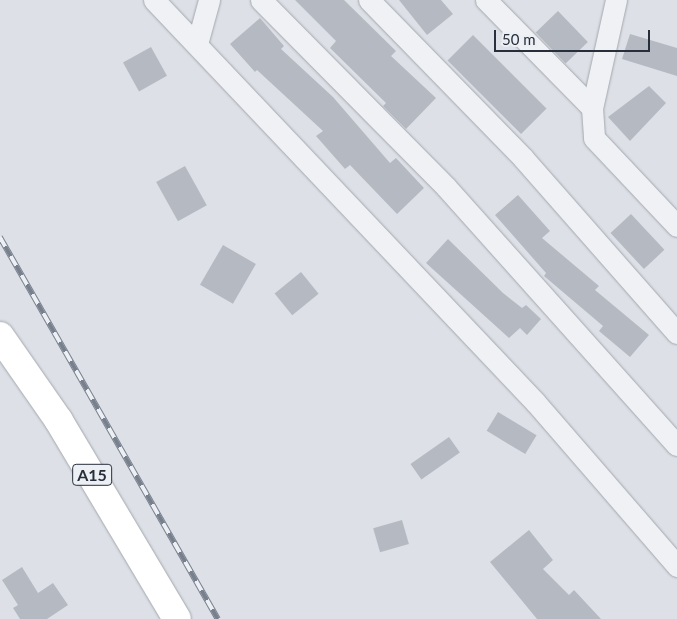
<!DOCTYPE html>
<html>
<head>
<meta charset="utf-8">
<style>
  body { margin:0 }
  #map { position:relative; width:677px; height:619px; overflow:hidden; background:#dde0e6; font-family:Lato,sans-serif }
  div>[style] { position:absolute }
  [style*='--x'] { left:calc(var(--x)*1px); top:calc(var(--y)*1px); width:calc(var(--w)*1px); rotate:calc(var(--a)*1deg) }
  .building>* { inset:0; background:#b5bac2; transform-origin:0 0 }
  .roads { filter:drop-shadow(0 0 1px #a3a7af) drop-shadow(0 0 1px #a3a7af) }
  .minor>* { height:21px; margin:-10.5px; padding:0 10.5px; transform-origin:10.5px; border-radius:10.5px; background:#eff1f4 }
  .trunk>* { height:28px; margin:-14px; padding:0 14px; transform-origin:14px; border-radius:14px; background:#fff }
  .rail>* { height:5.5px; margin-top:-2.75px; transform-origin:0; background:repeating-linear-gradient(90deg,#eceff4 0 11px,#78808e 0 22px); box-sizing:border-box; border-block:1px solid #78808e }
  span { translate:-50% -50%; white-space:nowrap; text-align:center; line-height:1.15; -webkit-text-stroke:4px #eceff4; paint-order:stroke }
  .shield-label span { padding:1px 4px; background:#eceff4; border:1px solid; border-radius:4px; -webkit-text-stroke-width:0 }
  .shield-label { font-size:16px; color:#282f3b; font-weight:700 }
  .scale { position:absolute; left:494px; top:30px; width:156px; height:22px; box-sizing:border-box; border:2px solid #282f3b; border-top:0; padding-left:6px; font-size:15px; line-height:18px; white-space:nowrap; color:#282f3b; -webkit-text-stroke:4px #eceff4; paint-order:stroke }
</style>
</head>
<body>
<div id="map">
  <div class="building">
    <i style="clip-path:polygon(295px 0,344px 0,396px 51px,391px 56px,436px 98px,406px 129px,383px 106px,386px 103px,330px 48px,336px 41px)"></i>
    <i style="clip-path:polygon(399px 0,441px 0,453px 14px,427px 35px)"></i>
    <i style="left:558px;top:11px;width:43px;height:31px;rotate:46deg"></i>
    <i style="clip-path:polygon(260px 18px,284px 46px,281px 49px,333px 97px,390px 163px,396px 158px,424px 188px,397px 214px,350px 165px,345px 169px,316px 136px,323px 131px,257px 70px,255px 72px,230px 44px)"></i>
    <i style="clip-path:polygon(630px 34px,677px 48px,677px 76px,622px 59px)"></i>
    <i style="left:473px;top:35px;width:104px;height:36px;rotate:45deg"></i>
    <i style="left:151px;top:47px;width:33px;height:32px;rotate:61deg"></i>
    <i style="clip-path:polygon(649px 86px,666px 103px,630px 141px,608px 117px)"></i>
    <i style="left:185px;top:166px;width:45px;height:33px;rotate:61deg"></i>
    <i style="clip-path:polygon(518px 195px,550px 231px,542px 238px,599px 286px,595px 290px,649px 335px,630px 357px,599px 331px,603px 326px,544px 276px,546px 273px,495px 215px)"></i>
    <i style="left:631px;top:214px;width:49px;height:28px;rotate:47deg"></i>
    <i style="clip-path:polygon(448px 239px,503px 293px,522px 308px,526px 305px,541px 319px,527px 335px,520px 328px,509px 338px,426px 263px)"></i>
    <i style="left:223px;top:245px;width:38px;height:46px;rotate:30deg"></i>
    <i style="left:301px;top:272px;width:28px;height:34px;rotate:51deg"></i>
    <i style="left:498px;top:412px;width:45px;height:22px;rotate:31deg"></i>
    <i style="left:449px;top:437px;width:19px;height:47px;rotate:55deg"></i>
    <i style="left:402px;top:520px;width:25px;height:30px;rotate:74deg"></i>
    <i style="clip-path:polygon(529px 530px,553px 560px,543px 569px,569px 595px,574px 590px,601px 619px,537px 619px,490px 562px)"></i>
    <i style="clip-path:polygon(22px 567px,38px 593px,53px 583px,68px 605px,47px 619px,20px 619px,13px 608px,18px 605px,2px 580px)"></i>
  </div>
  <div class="roads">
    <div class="minor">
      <i style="--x:154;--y:0;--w:555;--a:46.53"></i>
      <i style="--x:536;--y:403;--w:216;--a:49.1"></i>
      <i style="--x:261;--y:0;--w:263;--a:45.3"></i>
      <i style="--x:446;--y:187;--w:346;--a:48.2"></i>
      <i style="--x:369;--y:0;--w:221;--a:45.7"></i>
      <i style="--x:523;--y:158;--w:233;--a:48.7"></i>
      <i style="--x:486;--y:0;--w:151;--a:45.5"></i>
      <i style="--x:616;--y:0;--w:111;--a:102.5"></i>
      <i style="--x:592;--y:108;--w:30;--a:86"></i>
      <i style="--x:594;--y:138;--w:121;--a:46.7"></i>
      <i style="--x:197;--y:44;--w:46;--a:-74.7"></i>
    </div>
    <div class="trunk">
      <i style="--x:0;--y:336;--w:103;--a:55.2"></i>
      <i style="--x:59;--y:421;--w:230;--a:59.2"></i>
    </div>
  </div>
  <div class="rail">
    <i style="--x:0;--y:237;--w:440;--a:60.3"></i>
  </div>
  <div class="shield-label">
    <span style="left:92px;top:475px">A15</span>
  </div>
  <div class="scale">50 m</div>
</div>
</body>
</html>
